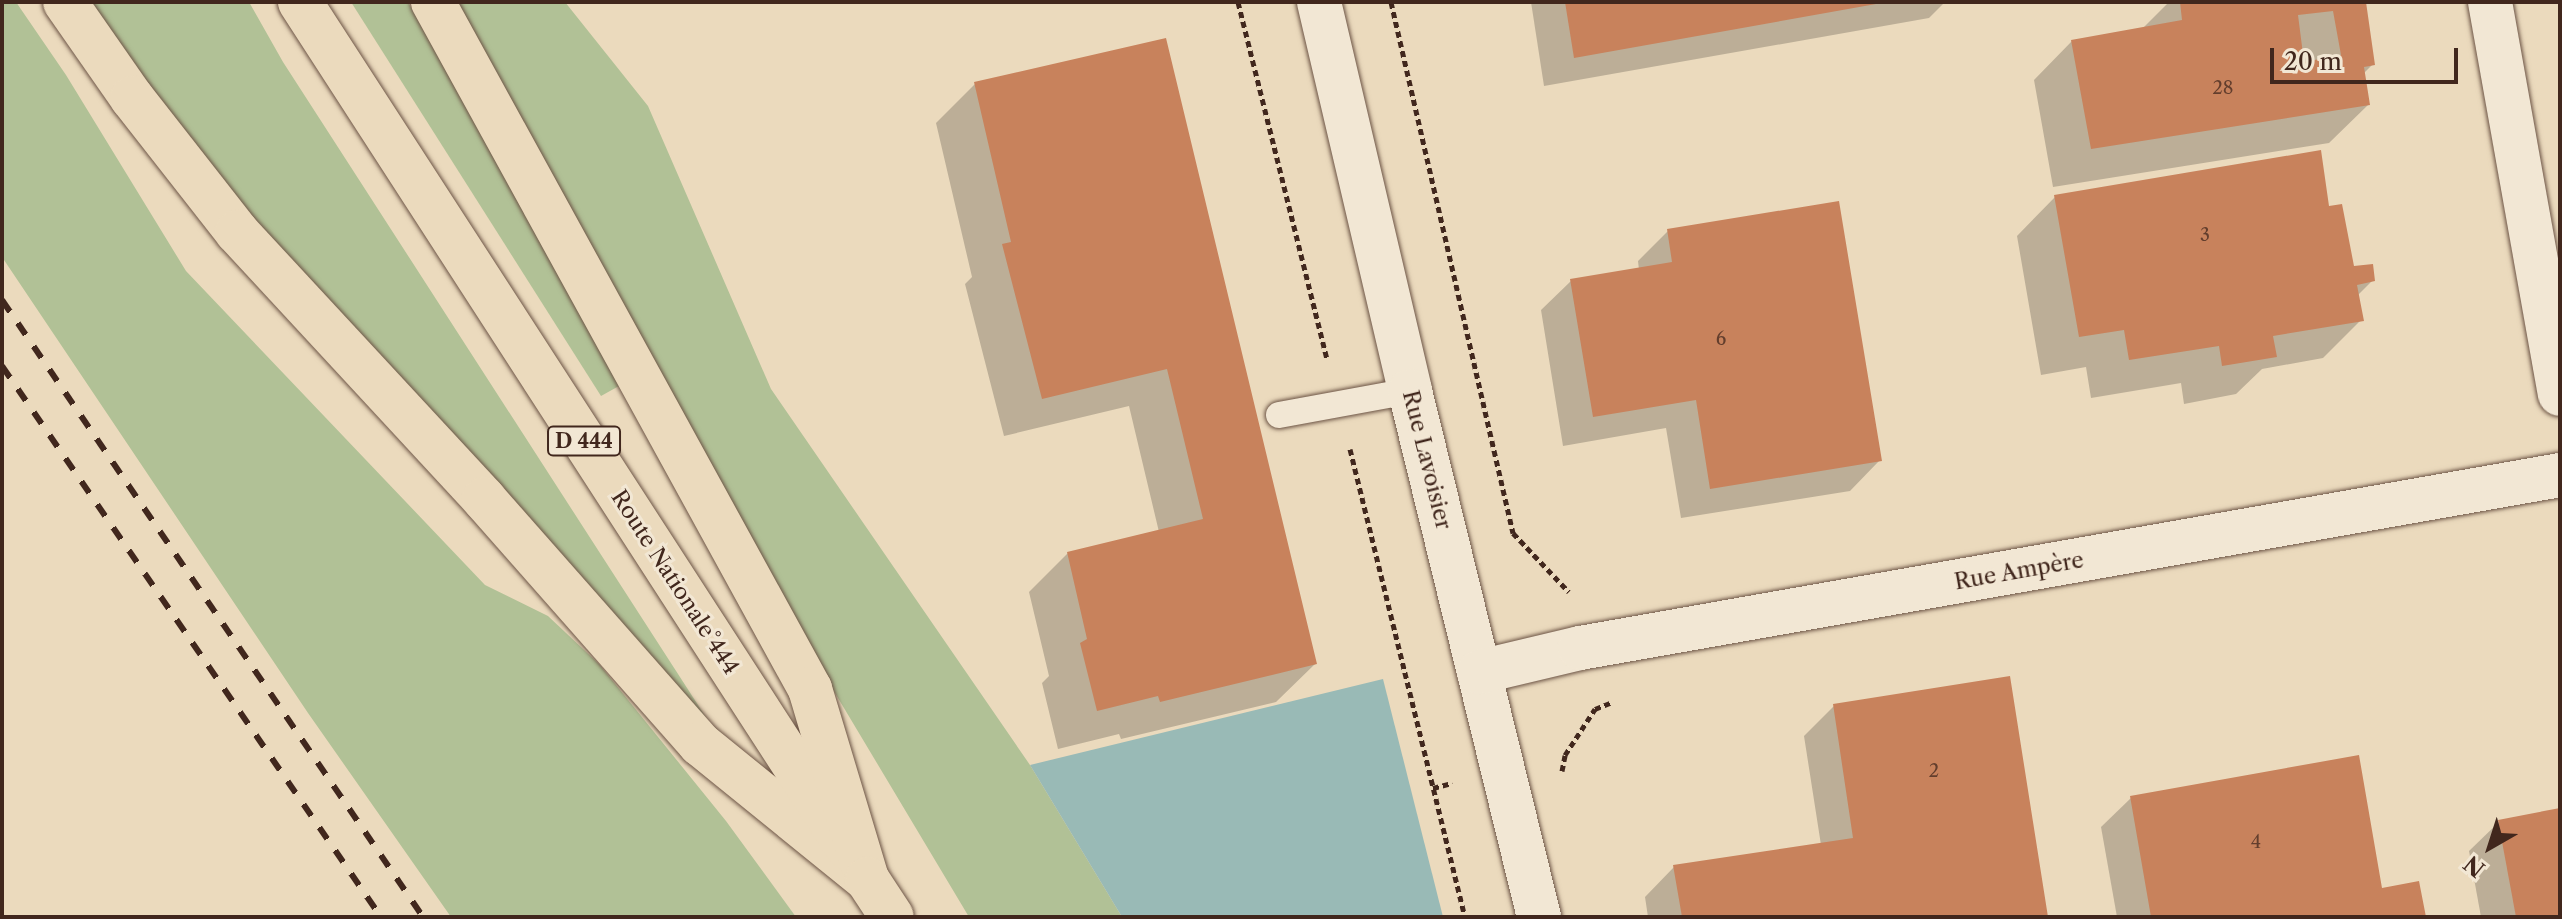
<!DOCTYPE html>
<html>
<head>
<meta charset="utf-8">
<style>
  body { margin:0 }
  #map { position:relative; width:2562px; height:919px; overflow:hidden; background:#ebdabd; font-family:"Libre Caslon Text",serif }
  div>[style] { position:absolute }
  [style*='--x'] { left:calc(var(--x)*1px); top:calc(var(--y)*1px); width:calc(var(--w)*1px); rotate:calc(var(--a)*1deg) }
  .green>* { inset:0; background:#b1c196 }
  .water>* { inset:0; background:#99bab6 }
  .shadow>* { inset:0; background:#0003 }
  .building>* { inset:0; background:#c8825c }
  .path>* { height:5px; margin-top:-2.5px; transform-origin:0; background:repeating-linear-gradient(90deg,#41271d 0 6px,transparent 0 10px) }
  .roads { filter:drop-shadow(0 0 2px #6c5445) drop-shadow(0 0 2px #6c5445) }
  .service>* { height:26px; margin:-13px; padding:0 13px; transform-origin:13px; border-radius:13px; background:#f2e7d4 }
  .minor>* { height:44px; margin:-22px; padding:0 22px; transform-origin:22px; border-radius:22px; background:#f2e7d4 }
  .primary>* { height:44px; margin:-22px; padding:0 22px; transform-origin:22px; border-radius:22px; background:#ebdabd }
  .rail>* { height:6px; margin-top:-3px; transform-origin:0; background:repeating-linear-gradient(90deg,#41271d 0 14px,transparent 0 28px) }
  span { translate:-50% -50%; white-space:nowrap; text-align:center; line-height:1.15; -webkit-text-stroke:6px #f2e7d4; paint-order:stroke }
  .number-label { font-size:18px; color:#633e2d }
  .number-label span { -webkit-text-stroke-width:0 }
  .shield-label span { padding:2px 6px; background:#f2e7d4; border:2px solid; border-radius:6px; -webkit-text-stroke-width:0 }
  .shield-label { font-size:20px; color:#41271d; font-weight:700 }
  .street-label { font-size:22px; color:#41271d }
  .frame { position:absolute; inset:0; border:4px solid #41271d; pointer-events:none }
  .north { position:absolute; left:2450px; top:807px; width:80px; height:80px; -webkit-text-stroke:6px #f2e7d4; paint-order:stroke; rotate:219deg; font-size:22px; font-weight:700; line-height:32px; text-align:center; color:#41271d }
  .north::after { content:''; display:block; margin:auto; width:28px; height:36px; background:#41271d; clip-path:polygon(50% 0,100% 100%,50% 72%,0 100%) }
  .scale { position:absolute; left:2270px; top:48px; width:188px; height:36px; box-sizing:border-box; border:4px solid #41271d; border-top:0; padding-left:10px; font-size:24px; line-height:28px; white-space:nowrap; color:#41271d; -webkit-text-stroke:6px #f2e7d4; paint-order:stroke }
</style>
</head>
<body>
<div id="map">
  <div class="green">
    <i style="clip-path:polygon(2px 2px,16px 2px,66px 75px,186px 271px,485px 585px,548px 616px,599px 664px,726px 821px,796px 917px,451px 917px,308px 713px,2px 257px)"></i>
    <i style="clip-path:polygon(86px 2px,249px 2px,283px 62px,709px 722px,275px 246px,159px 108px)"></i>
    <i style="clip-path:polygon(351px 2px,408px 2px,619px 386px,601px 396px)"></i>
    <i style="clip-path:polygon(457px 2px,565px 2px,648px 106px,771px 389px,1030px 765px,1122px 917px,969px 917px,768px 581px)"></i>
  </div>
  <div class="water">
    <i style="clip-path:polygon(1383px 679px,1443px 917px,1122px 917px,1030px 765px)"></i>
  </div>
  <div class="shadow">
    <i style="clip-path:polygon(1531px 2px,1945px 2px,1929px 18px,1544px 86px)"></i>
    <i style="clip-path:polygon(2169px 2px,2364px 2px,2373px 64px,2363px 74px,2368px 105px,2329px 143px,2053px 187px,2034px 80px,2072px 41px,2142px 29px)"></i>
    <i style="clip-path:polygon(1165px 40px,1315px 664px,1276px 702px,1121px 739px,1119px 734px,1058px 749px,1042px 683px,1049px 676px,1029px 592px,1068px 553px,1159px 532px,1129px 406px,1004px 436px,965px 284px,972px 277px,936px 123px,975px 84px)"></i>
    <i style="clip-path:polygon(2055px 197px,2328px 208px,2352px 268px,2373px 280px,2357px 296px,2361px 320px,2323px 358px,2262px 369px,2236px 394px,2184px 404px,2181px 383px,2091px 398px,2086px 367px,2041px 375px,2017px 236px)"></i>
    <i style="clip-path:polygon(1668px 231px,1879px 461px,1850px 491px,1681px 518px,1666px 428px,1563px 446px,1541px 310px,1571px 281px,1639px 270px,1638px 261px)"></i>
    <i style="clip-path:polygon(1834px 706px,2046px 917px,1648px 917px,1645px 897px,1674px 867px,1821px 845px,1804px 736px)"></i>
    <i style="clip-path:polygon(2131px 798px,2423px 917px,2117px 917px,2101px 827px)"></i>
    <i style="clip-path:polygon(2560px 810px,2560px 917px,2481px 917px,2469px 851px,2499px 822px)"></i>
  </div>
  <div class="building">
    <i style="clip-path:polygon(1565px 2px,1876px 2px,1876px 4px,1574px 58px)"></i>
    <i style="clip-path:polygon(evenodd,2180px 2px,2366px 2px,2375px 65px,2364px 67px,2370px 105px,2091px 149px,2071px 40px,2182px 20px,2180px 2px,2333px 11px,2341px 55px,2304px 62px,2298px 15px,2333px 11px)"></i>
    <i style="clip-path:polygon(1166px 38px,1317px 664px,1160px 702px,1158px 696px,1097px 711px,1080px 643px,1087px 639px,1067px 552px,1203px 519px,1167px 369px,1042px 399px,1002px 244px,1011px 242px,974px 82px)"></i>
    <i style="clip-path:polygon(2321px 150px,2329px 206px,2342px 204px,2354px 266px,2373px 264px,2375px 281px,2357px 285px,2364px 321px,2273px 336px,2277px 357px,2222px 366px,2219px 346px,2129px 360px,2124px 330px,2079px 337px,2054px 195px)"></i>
    <i style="clip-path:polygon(1839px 201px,1882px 461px,1710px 489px,1696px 400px,1593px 417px,1570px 279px,1672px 262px,1667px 229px)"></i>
    <i style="clip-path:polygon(2010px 676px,2048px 917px,1682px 917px,1673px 865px,1853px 838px,1833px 704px)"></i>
    <i style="clip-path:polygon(2359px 755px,2382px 888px,2419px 881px,2426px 917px,2151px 917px,2130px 796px)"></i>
    <i style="clip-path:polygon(2560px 808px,2560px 917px,2516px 917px,2498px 820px)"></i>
  </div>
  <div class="path">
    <i style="--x:1238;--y:2;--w:367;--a:76"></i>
    <i style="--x:1391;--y:2;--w:545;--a:77.06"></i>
    <i style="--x:1513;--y:533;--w:81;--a:46.5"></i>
    <i style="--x:1350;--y:449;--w:482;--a:76.2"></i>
    <i style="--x:1562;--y:771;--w:16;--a:-79"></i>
    <i style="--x:1565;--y:755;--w:55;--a:-56.9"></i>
    <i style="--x:1595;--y:709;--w:18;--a:-22"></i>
    <i style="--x:1433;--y:788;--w:20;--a:-15"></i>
  </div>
  <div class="roads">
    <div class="service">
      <i style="--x:1279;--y:415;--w:133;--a:-10.4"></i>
    </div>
    <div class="minor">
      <i style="--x:1319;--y:2;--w:400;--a:76.8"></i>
      <i style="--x:1410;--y:391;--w:542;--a:76.22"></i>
      <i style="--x:2490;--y:2;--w:398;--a:79.9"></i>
      <i style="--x:1479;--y:672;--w:104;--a:-13.4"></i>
      <i style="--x:1580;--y:648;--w:995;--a:-10.01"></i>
    </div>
    <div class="primary">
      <i style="--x:65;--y:2;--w:117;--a:55.1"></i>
      <i style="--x:132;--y:98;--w:170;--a:51.9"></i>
      <i style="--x:237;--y:232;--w:364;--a:47.2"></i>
      <i style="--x:484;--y:499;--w:327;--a:48.6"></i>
      <i style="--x:700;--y:744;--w:215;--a:39"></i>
      <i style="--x:300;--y:2;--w:1007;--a:57.08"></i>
      <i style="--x:433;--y:2;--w:784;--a:61.24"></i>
      <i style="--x:810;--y:689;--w:198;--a:73.3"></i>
      <i style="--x:867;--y:879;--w:45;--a:56.7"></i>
    </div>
  </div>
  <div class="rail">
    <i style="--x:2;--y:300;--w:747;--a:55.69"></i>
    <i style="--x:2;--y:366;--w:669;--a:55.48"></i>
  </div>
  <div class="number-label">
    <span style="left:2223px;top:88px">28</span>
    <span style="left:2205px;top:235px">3</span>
    <span style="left:1721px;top:339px">6</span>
    <span style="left:1934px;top:771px">2</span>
    <span style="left:2256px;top:842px">4</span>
  </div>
  <div class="shield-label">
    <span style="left:584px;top:441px">D 444</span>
  </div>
  <div class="street-label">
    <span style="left:1427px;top:460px;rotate:76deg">Rue Lavoisier</span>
    <span style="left:2019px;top:571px;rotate:-10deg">Rue Ampère</span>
    <span style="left:675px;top:582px;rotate:57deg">Route Nationale°444</span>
  </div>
  <div class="frame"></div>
  <div class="north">N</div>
  <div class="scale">20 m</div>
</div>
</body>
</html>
